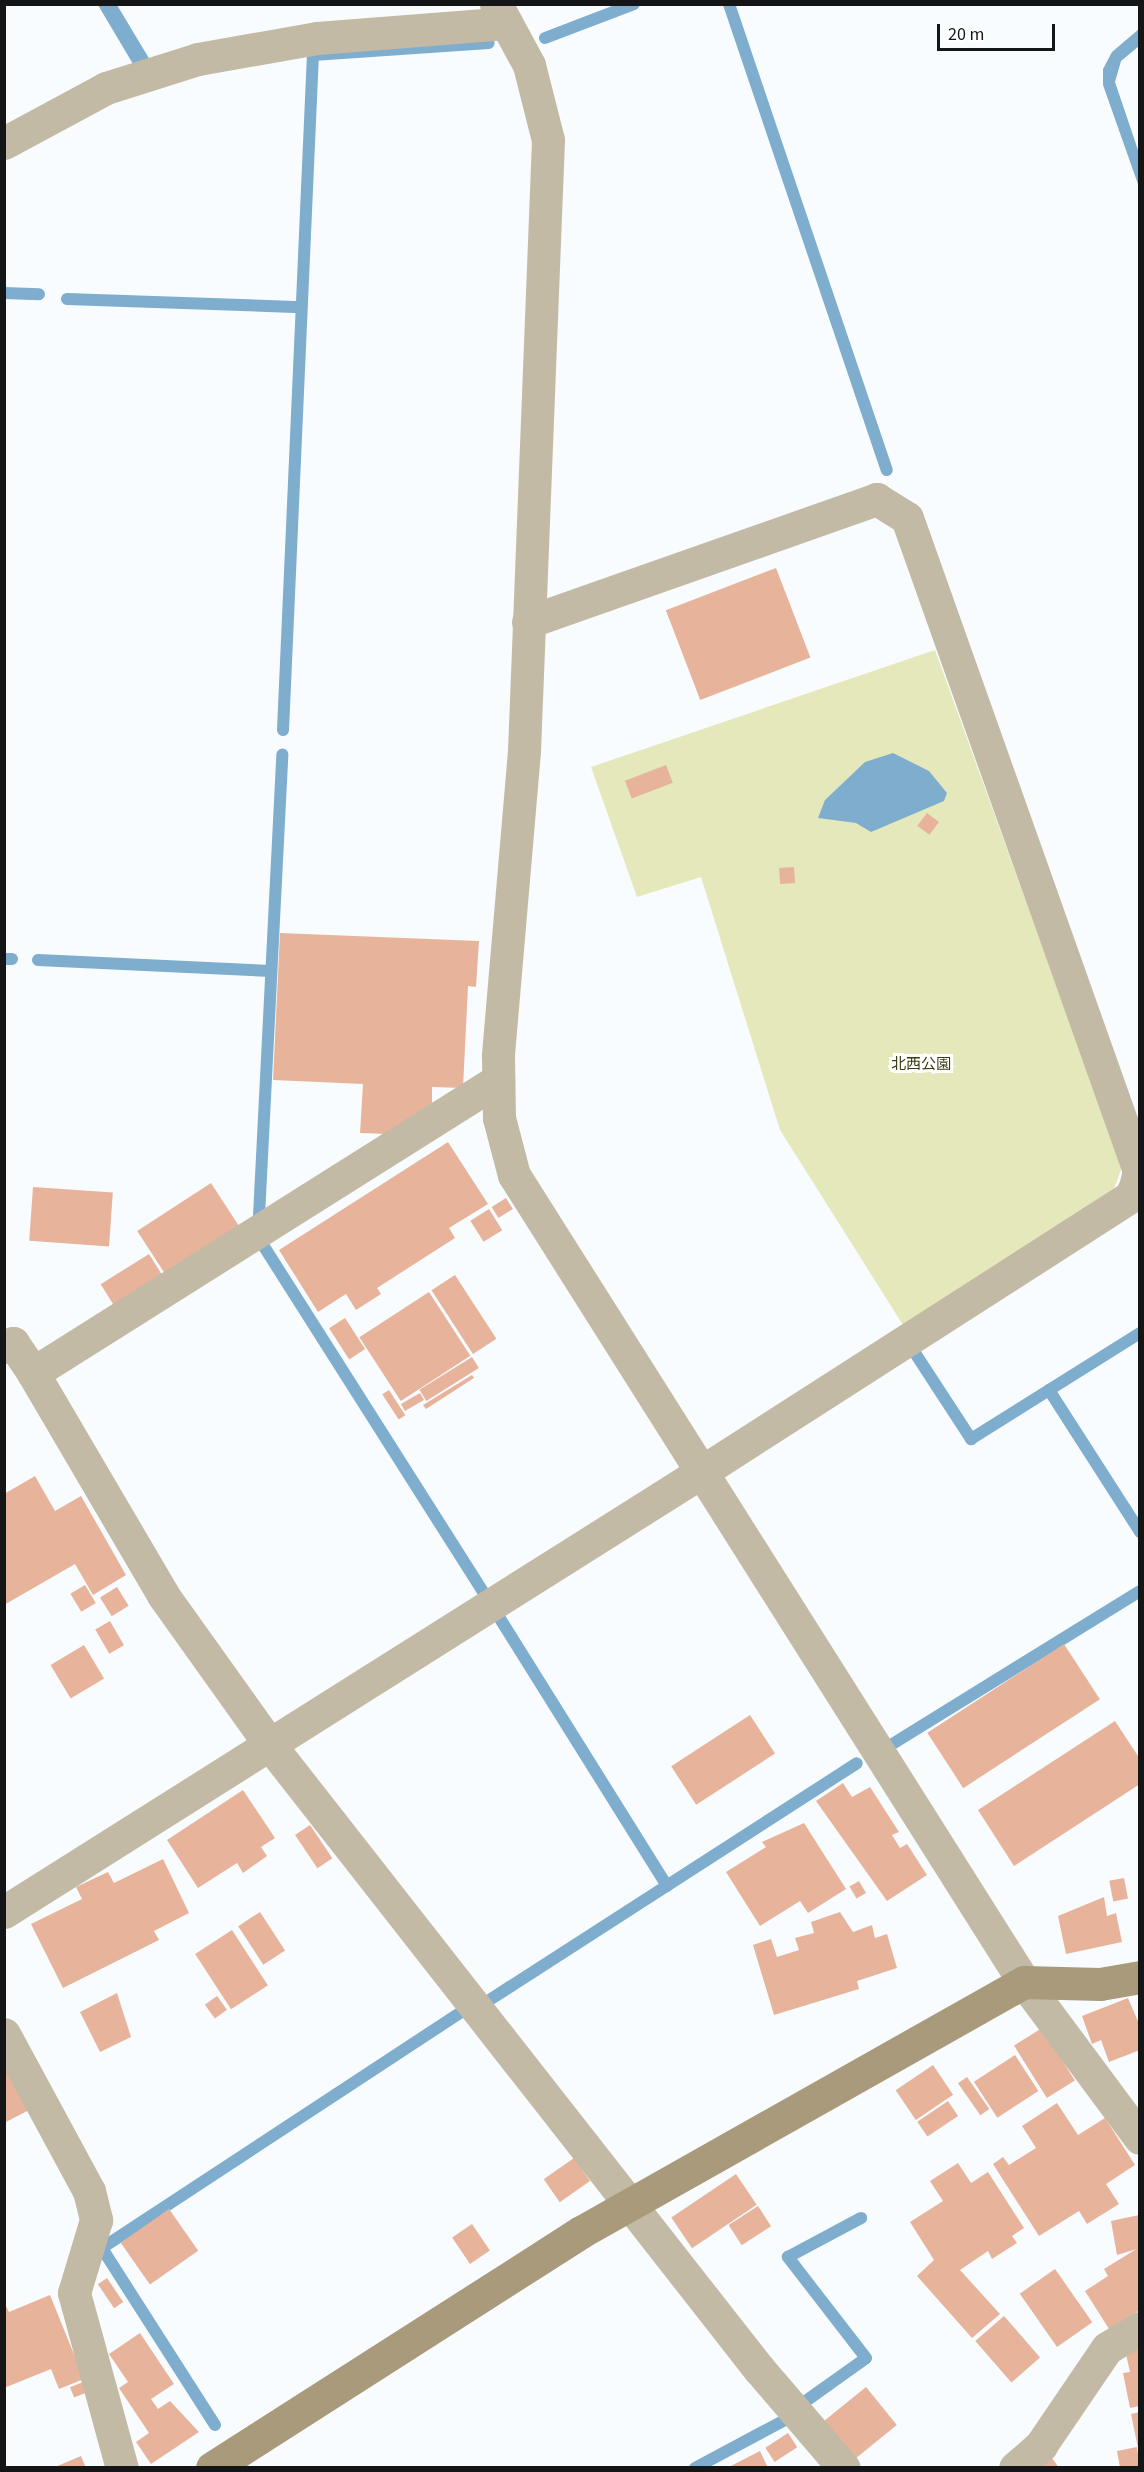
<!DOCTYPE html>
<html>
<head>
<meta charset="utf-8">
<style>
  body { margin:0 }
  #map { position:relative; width:1144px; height:2472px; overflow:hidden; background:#f8fcff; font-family:"Source Sans 3","Noto Sans JP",sans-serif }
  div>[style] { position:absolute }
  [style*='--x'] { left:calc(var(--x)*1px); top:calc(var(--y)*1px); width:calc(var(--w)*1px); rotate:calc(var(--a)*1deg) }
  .green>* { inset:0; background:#e5e8bb }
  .water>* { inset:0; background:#7eadce }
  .stream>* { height:12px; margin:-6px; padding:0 6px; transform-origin:6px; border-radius:6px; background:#7eadce }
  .building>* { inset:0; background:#e7b39b; transform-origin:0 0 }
  .street>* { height:33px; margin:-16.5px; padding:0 16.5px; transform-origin:16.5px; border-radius:16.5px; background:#c3baa5 }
  .secondary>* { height:33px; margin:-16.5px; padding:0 16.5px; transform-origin:16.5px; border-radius:16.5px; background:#a89a7a }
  span { translate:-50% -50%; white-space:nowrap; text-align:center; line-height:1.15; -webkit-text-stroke:6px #fff; paint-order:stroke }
  .park-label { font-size:15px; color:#3b3c13 }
  .frame { position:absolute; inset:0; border:6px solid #131516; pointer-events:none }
  .scale { position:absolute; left:937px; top:24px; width:118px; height:27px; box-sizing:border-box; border:3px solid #131516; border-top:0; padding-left:8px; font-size:18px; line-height:21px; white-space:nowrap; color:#131516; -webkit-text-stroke:4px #fff; paint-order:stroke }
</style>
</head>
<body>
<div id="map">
  <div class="green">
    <i style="clip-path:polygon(935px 650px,1122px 1167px,1114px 1189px,903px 1325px,780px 1130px,701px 877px,637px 897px,591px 767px)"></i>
  </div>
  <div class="water">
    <i style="clip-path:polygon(98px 5px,117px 5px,150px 60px,133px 64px)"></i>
    <i style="clip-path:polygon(1139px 29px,1139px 46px,1121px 61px,1115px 82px,1139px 153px,1139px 187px,1103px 85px,1103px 69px,1112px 52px)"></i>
    <i style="clip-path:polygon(893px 753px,929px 771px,947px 793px,944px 801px,871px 832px,856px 823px,818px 818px,825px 800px,865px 762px)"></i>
  </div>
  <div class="stream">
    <i style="--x:729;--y:4;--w:492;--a:71.3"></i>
    <i style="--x:545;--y:38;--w:95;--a:-20.9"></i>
    <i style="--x:4;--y:293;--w:35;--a:2"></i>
    <i style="--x:67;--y:299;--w:234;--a:2"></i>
    <i style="--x:283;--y:730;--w:676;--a:-87.46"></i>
    <i style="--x:313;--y:55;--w:176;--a:-3.9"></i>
    <i style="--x:4;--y:959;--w:8;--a:0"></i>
    <i style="--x:38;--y:960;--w:233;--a:2.7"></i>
    <i style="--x:259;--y:1216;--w:462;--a:-87.1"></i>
    <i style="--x:263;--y:1245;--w:412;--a:57.6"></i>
    <i style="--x:915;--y:1353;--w:103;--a:56.9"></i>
    <i style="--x:971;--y:1439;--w:199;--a:-32.1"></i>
    <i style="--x:1049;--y:1390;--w:169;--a:57.3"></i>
    <i style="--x:499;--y:1617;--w:317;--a:58"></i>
    <i style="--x:894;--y:1743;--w:289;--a:-31.7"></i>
    <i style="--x:491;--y:1999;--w:435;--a:-32.8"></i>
    <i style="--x:803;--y:2403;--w:77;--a:-35.5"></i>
    <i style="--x:866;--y:2358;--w:128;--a:-127.7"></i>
    <i style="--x:788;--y:2257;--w:83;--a:-28.1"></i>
    <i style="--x:215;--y:2425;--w:210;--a:-122.6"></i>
    <i style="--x:102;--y:2248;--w:434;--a:-33.3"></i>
    <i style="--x:695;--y:2468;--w:102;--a:-28.1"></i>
  </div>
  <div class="building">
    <i style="left:776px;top:568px;width:96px;height:118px;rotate:69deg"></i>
    <i style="left:666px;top:765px;width:19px;height:44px;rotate:69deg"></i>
    <i style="left:927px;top:813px;width:15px;height:16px;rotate:37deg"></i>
    <i style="left:794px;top:867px;width:16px;height:15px;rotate:86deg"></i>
    <i style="clip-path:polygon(280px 933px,479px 941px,476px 987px,468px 986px,463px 1088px,432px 1087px,432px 1103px,388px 1134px,360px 1133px,363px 1084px,273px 1080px)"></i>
    <i style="clip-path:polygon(448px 1142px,488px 1204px,449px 1228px,455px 1238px,377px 1288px,381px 1294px,356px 1310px,346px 1294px,318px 1312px,279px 1250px)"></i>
    <i style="left:211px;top:1183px;width:51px;height:88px;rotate:57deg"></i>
    <i style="left:33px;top:1187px;width:80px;height:54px;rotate:4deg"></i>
    <i style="left:506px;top:1198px;width:13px;height:17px;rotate:58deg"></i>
    <i style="left:489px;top:1209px;width:25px;height:22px;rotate:58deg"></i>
    <i style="left:149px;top:1254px;width:28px;height:57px;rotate:58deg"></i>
    <i style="left:455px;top:1275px;width:76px;height:28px;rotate:57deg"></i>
    <i style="left:429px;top:1292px;width:76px;height:83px;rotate:57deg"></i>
    <i style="left:345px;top:1318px;width:37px;height:19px;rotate:57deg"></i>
    <i style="left:472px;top:1357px;width:13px;height:62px;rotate:58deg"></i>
    <i style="clip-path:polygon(472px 1375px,474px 1378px,426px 1409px,423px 1405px)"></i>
    <i style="left:389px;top:1390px;width:30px;height:8px;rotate:57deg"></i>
    <i style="left:420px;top:1393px;width:8px;height:22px;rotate:60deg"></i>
    <i style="clip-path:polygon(35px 1476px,55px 1511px,81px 1496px,126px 1575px,93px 1595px,75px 1564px,4px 1605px,4px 1494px)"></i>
    <i style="left:85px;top:1585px;width:21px;height:17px;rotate:59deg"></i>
    <i style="left:117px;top:1587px;width:22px;height:20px;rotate:58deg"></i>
    <i style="left:110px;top:1621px;width:28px;height:17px;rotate:60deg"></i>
    <i style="left:1064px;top:1644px;width:66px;height:163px;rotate:57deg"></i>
    <i style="left:84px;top:1645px;width:39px;height:39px;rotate:59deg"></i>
    <i style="left:750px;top:1715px;width:46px;height:94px;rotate:57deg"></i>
    <i style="clip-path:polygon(1115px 1721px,1140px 1759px,1140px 1784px,1014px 1866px,978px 1810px)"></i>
    <i style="clip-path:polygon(843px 1783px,852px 1797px,870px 1787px,899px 1832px,892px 1835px,900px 1848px,907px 1844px,927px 1875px,887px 1901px,816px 1801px)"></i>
    <i style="clip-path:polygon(243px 1790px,275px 1838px,261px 1847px,267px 1856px,243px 1873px,237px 1863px,198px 1888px,167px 1840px)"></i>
    <i style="clip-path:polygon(804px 1823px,846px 1889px,808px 1913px,800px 1901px,760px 1926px,726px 1872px,766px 1847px,762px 1842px)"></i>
    <i style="left:310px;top:1825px;width:40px;height:18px;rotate:56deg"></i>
    <i style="clip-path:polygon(163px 1859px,189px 1913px,154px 1931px,159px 1940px,63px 1988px,31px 1924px,82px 1899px,76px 1887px,108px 1872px,114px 1883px)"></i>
    <i style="left:1124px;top:1878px;width:21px;height:15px;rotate:79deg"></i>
    <i style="left:859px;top:1881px;width:14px;height:11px;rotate:60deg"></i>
    <i style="clip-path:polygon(1104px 1897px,1107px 1916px,1116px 1913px,1122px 1942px,1066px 1954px,1058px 1916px)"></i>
    <i style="left:260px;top:1912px;width:46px;height:26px;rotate:57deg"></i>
    <i style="clip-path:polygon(840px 1912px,853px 1932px,872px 1925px,875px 1938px,887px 1934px,897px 1968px,857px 1981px,859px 1989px,774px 2015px,753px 1945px,771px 1939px,777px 1957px,799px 1950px,795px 1938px,814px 1933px,811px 1922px)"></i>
    <i style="left:232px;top:1930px;width:66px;height:44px;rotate:57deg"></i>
    <i style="clip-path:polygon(117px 1993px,131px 2037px,100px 2052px,80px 2012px)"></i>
    <i style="left:217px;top:1996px;width:17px;height:15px;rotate:54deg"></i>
    <i style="clip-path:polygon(1128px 1998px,1140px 2026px,1140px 2050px,1109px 2062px,1101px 2040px,1092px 2044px,1082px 2016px)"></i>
    <i style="left:1042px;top:2028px;width:62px;height:33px;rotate:58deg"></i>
    <i style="left:1015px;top:2055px;width:43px;height:49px;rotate:57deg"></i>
    <i style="clip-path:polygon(4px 2057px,31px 2109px,4px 2123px)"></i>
    <i style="left:933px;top:2065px;width:36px;height:45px;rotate:56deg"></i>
    <i style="left:967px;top:2077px;width:39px;height:11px;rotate:55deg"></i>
    <i style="left:948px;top:2101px;width:18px;height:37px;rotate:56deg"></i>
    <i style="clip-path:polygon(1057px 2103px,1078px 2135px,1105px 2118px,1135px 2165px,1106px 2184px,1119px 2204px,1087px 2224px,1079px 2211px,1039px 2236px,993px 2164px,1003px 2157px,1009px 2165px,1036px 2148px,1022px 2126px)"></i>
    <i style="left:574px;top:2158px;width:28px;height:37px;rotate:55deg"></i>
    <i style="clip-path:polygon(958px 2163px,971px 2183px,988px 2172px,1024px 2228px,1012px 2236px,1017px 2243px,992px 2259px,988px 2251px,960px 2270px,1000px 2314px,972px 2338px,917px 2276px,934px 2260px,910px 2222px,943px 2201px,930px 2181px)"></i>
    <i style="left:736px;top:2174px;width:37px;height:78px;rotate:56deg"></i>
    <i style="left:758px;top:2206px;width:24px;height:35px;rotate:57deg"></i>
    <i style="left:169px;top:2209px;width:51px;height:59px;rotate:55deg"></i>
    <i style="clip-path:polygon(1139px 2215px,1140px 2248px,1117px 2255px,1111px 2221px)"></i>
    <i style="left:472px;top:2224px;width:32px;height:24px;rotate:56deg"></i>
    <i style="clip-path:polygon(1138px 2248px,1140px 2310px,1109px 2329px,1085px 2291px,1108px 2276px,1104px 2269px)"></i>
    <i style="left:1055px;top:2269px;width:65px;height:43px;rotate:55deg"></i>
    <i style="left:107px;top:2278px;width:29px;height:11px;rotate:56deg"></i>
    <i style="clip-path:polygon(50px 2295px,84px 2379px,59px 2389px,51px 2369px,4px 2388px,4px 2302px,9px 2312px)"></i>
    <i style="left:1004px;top:2316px;width:55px;height:38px;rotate:49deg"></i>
    <i style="clip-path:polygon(140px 2333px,174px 2384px,151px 2399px,158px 2409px,170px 2401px,199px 2432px,151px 2464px,136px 2442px,149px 2433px,119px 2388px,128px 2382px,109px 2354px)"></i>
    <i style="clip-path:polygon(1140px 2347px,1140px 2406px,1130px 2408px,1123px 2373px,1130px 2372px,1125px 2350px)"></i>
    <i style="left:83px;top:2382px;width:11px;height:14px;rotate:68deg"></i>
    <i style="left:866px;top:2387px;width:49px;height:54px;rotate:51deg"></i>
    <i style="clip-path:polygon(1140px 2412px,1140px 2448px,1138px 2448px,1131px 2414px)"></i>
    <i style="left:788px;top:2433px;width:17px;height:27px;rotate:57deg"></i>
    <i style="clip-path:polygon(1137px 2447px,1140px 2468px,1120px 2468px,1117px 2451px)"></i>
    <i style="clip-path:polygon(760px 2451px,768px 2468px,727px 2468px)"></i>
    <i style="clip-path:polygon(1050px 2455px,1059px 2468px,1033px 2468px)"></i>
    <i style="clip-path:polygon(81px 2456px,86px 2468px,55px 2468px,55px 2467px)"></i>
  </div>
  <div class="street">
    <i style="--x:496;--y:4;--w:69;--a:61.6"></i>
    <i style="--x:529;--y:65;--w:77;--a:75.8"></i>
    <i style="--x:548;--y:140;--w:611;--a:92.25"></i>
    <i style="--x:524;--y:751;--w:306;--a:94.9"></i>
    <i style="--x:498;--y:1056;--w:62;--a:89.1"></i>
    <i style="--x:499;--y:1118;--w:59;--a:75.3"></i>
    <i style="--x:514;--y:1175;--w:955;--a:57.71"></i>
    <i style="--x:1024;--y:1982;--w:194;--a:53.4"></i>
    <i style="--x:4;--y:143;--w:116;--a:-28.3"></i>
    <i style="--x:106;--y:88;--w:96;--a:-17.5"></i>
    <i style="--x:198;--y:59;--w:121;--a:-10"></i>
    <i style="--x:317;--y:38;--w:190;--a:-4.5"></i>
    <i style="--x:4;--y:1347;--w:10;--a:-24"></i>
    <i style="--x:13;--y:1343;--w:36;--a:56"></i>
    <i style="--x:33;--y:1373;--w:257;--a:59.6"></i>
    <i style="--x:163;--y:1595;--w:184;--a:54.5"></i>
    <i style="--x:270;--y:1745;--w:793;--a:51.92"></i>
    <i style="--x:759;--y:2369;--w:130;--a:49.4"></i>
    <i style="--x:33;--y:1373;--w:550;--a:-32.22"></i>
    <i style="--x:4;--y:1912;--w:826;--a:-32.25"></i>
    <i style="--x:703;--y:1471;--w:507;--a:-32.69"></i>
    <i style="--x:1130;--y:1197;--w:11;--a:-63"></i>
    <i style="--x:1135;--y:1187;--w:16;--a:-76"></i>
    <i style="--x:1139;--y:1171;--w:693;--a:-109.56"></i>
    <i style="--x:907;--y:518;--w:36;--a:-148"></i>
    <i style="--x:877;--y:499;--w:370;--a:160.6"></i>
    <i style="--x:4;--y:2034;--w:179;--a:61.6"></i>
    <i style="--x:89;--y:2191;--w:30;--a:76"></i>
    <i style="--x:96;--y:2220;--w:76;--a:106.8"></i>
    <i style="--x:74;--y:2293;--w:181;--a:74.7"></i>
    <i style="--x:1015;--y:2468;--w:35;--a:-41"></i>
    <i style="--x:1041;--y:2445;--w:117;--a:-55.8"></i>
    <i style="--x:1107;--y:2348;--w:39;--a:-31"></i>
  </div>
  <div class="secondary">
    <i style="--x:212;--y:2468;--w:438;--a:-32.6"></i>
    <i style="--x:581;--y:2232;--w:509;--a:-29.44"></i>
    <i style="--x:1024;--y:1982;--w:76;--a:1.5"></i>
    <i style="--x:1100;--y:1984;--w:41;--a:-9.9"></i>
  </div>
  <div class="park-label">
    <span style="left:921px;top:1065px">北西公園</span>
  </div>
  <div class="frame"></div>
  <div class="scale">20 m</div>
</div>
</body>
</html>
